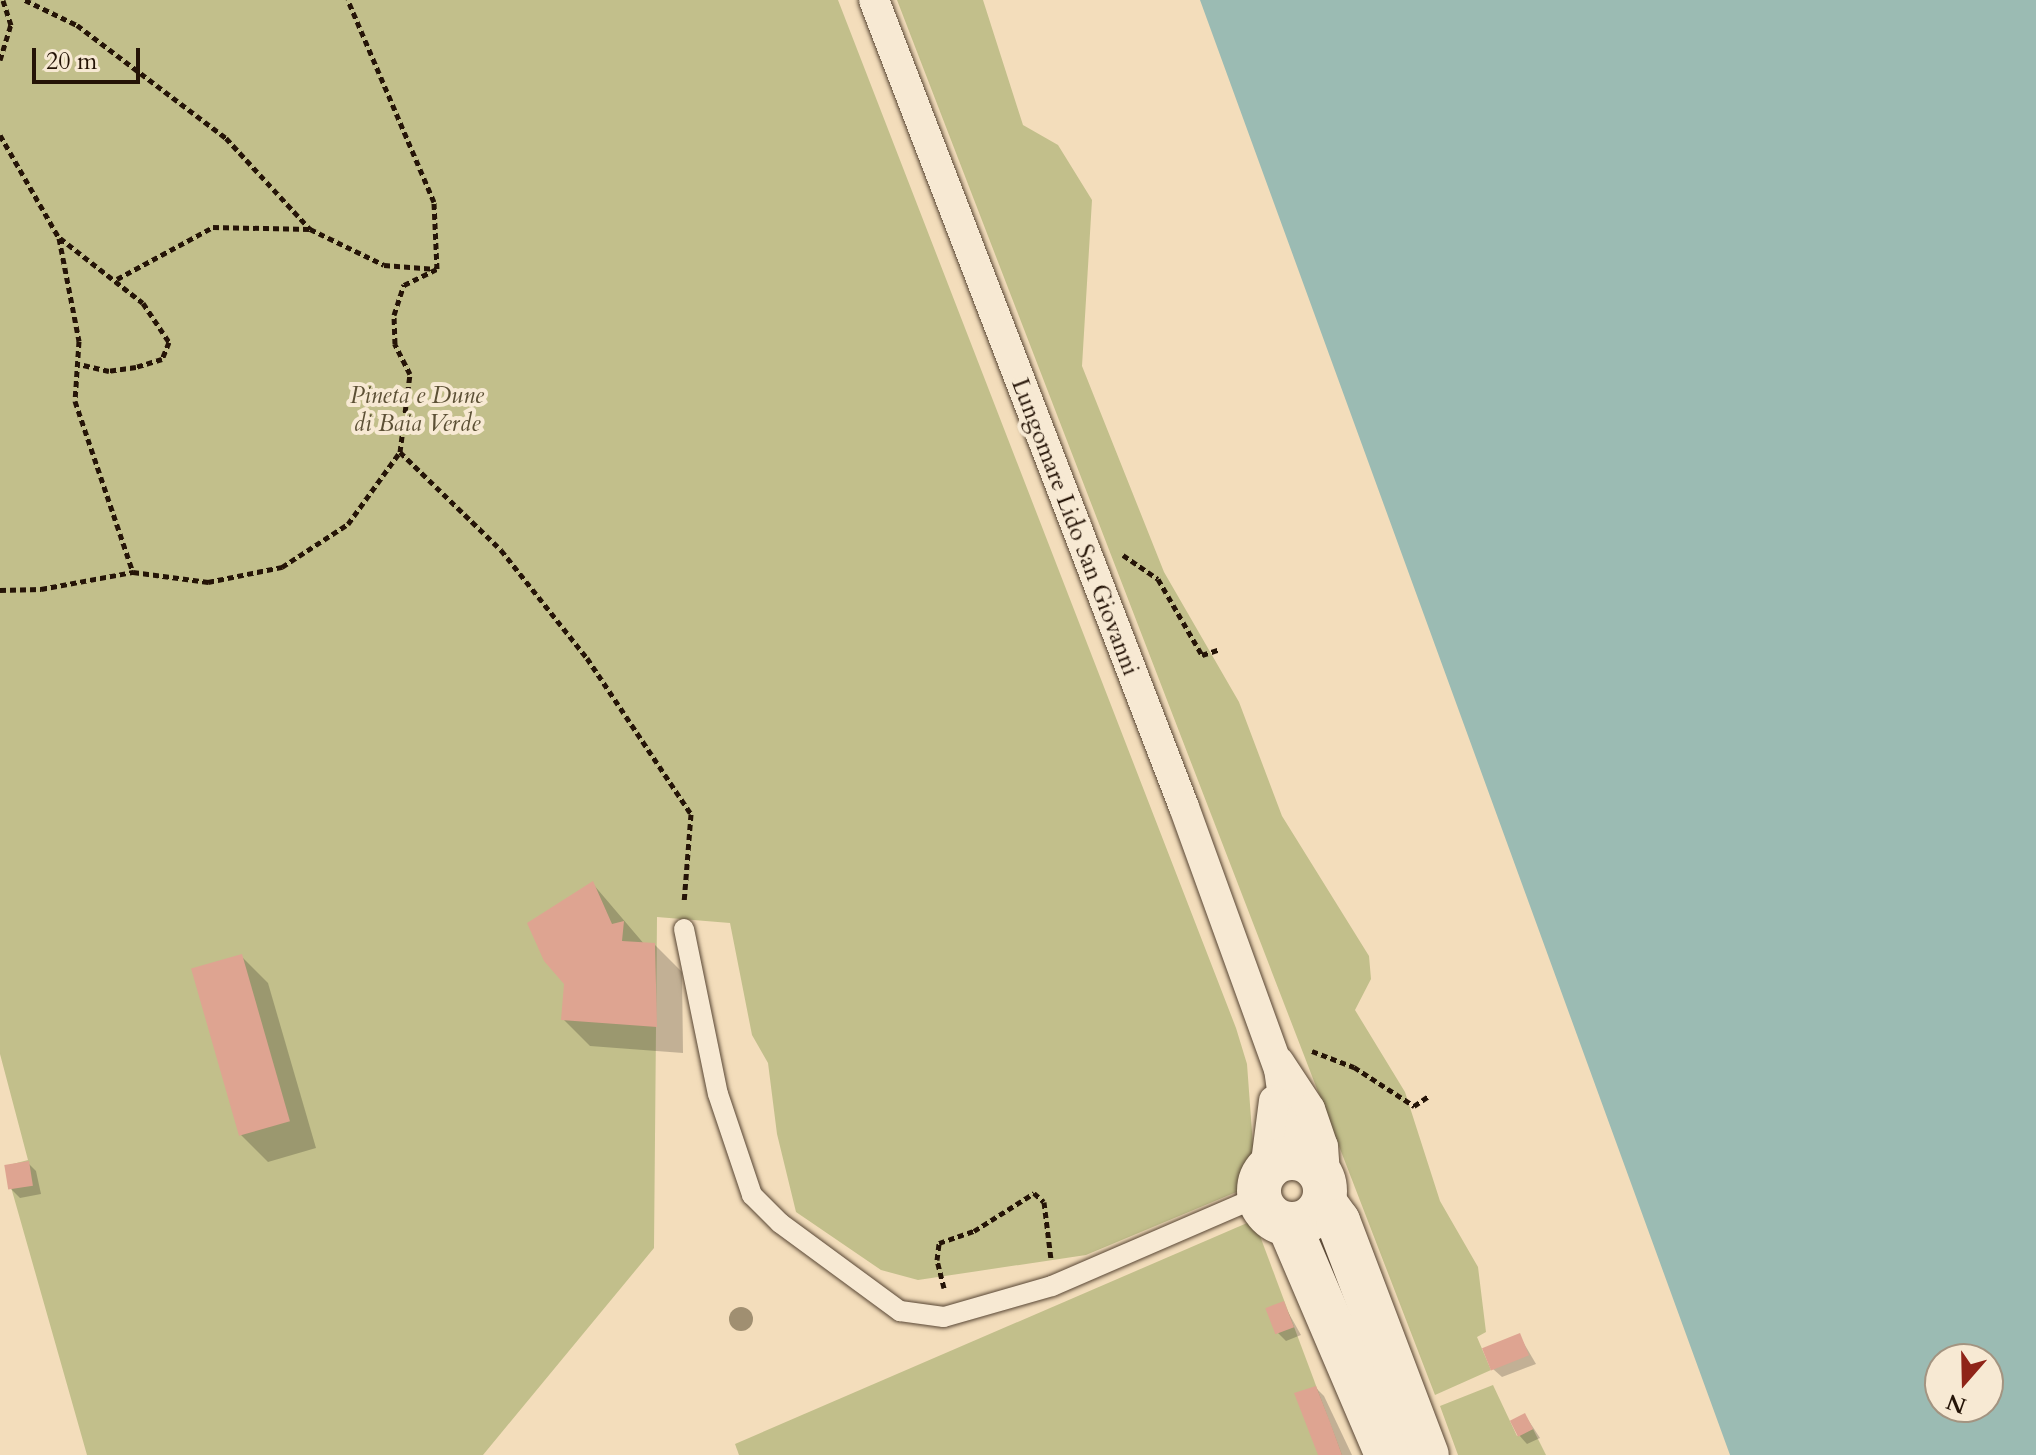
<!DOCTYPE html>
<html>
<head>
<meta charset="utf-8">
<style>
  body { margin:0 }
  #map { position:relative; width:2036px; height:1455px; overflow:hidden; background:#f3ddbb; font-family:Cardo,serif }
  div>[style] { position:absolute }
  [style*='--x'] { left:calc(var(--x)*1px); top:calc(var(--y)*1px); width:calc(var(--w)*1px); rotate:calc(var(--a)*1deg) }
  .green>* { inset:0; background:#c2bf8b }
  .water>* { inset:0; background:#9bbbb3 }
  .shadow>* { inset:0; background:#0003 }
  .building>* { inset:0; background:#dea491; transform-origin:0 0 }
  .path>* { height:5px; margin-top:-2.5px; transform-origin:0; background:repeating-linear-gradient(90deg,#251407 0 6px,transparent 0 10px) }
  .roads { filter:drop-shadow(0 0 2px #584634) drop-shadow(0 0 2px #584634) }
  .service>* { height:20px; margin:-10px; padding:0 10px; transform-origin:10px; border-radius:10px; background:#f7e9d3 }
  .pedestrian>* { height:30px; margin:-15px; padding:0 15px; transform-origin:15px; border-radius:15px; background:#f7e9d3 }
  .secondary>* { height:44px; margin:-22px; padding:0 22px; transform-origin:22px; border-radius:22px; background:#f7e9d3 }
  .secondary>.ring { margin:-22px; padding:0; box-sizing:content-box; background:none; border:44px solid #f7e9d3; border-radius:50% }
  .trees>* { width:24px; height:24px; margin:-12px; border-radius:50%; background:#a08f71 }
  span { translate:-50% -50%; white-space:nowrap; text-align:center; line-height:1.15; -webkit-text-stroke:8px #f7e9d3; paint-order:stroke }
  .park-label { font-size:24px; color:#5c5035; font-style:italic }
  .street-label { font-size:24px; color:#251407 }
  .north { position:absolute; left:1924px; top:1343px; width:80px; height:80px; box-sizing:border-box; background:#f7e9d3; border:2px solid #a39481; border-radius:50%; rotate:200deg; font-size:22px; font-weight:700; line-height:32px; text-align:center; color:#251407 }
  .north::after { content:''; display:block; margin:auto; width:28px; height:36px; background:#8f2418; clip-path:polygon(50% 0,100% 100%,50% 72%,0 100%) }
  .scale { position:absolute; left:32px; top:48px; width:108px; height:36px; box-sizing:border-box; border:4px solid #251407; border-top:0; padding-left:10px; font-size:24px; line-height:28px; white-space:nowrap; color:#251407; -webkit-text-stroke:6px #f7e9d3; paint-order:stroke }
</style>
</head>
<body>
<div id="map">
  <div class="green">
    <i style="clip-path:polygon(0 0,838px 0,1236px 1028px,1247px 1064px,1254px 1159px,1246px 1188px,1086px 1255px,918px 1280px,881px 1270px,796px 1212px,777px 1134px,768px 1063px,752px 1035px,730px 923px,657px 917px,654px 1248px,483px 1455px,87px 1455px,5px 1166px,28px 1160px,0 1054px)"></i>
    <i style="clip-path:polygon(897px 0,983px 0,1023px 125px,1058px 145px,1092px 200px,1082px 366px,1164px 572px,1239px 702px,1282px 816px,1369px 956px,1371px 979px,1355px 1010px,1405px 1092px,1440px 1201px,1478px 1267px,1486px 1332px,1477px 1337px,1491px 1370px,1435px 1395px)"></i>
    <i style="clip-path:polygon(1254px 1220px,1342px 1455px,739px 1455px,735px 1444px)"></i>
    <i style="clip-path:polygon(1493px 1385px,1517px 1436px,1533px 1429px,1546px 1455px,1458px 1455px,1440px 1406px)"></i>
  </div>
  <div class="water">
    <i style="clip-path:polygon(evenodd,1200px 0,2036px 0,2036px 1455px,1730px 1455px,1200px 0,1940px 1359px,1988px 1359px,1988px 1407px,1940px 1407px,1940px 1359px)"></i>
  </div>
  <div class="shadow">
    <i style="clip-path:polygon(593px 884px,645px 945px,655px 945px,682px 972px,683px 1053px,590px 1046px,563px 1019px)"></i>
    <i style="clip-path:polygon(241px 956px,268px 983px,316px 1148px,268px 1162px,241px 1135px)"></i>
    <i style="clip-path:polygon(28px 1163px,36px 1171px,41px 1194px,20px 1198px,11px 1189px)"></i>
    <i style="clip-path:polygon(1283px 1303px,1301px 1335px,1286px 1341px,1278px 1333px)"></i>
    <i style="clip-path:polygon(1519px 1335px,1536px 1364px,1502px 1377px,1493px 1369px)"></i>
    <i style="clip-path:polygon(1316px 1388px,1324px 1396px,1352px 1455px,1320px 1455px)"></i>
    <i style="clip-path:polygon(1525px 1415px,1540px 1438px,1527px 1444px,1519px 1435px)"></i>
  </div>
  <div class="building">
    <i style="clip-path:polygon(593px 881px,612px 924px,624px 921px,622px 941px,655px 943px,657px 1027px,561px 1020px,564px 984px,544px 961px,527px 923px)"></i>
    <i style="left:242px;top:954px;width:174px;height:53px;rotate:74deg"></i>
    <i style="left:29px;top:1161px;width:25px;height:25px;rotate:81deg"></i>
    <i style="left:1284px;top:1301px;width:28px;height:20px;rotate:69deg"></i>
    <i style="left:1520px;top:1333px;width:24px;height:41px;rotate:68deg"></i>
    <i style="clip-path:polygon(1316px 1386px,1330px 1422px,1342px 1455px,1318px 1455px,1294px 1393px)"></i>
    <i style="left:1525px;top:1413px;width:18px;height:17px;rotate:63deg"></i>
  </div>
  <div class="path">
    <i style="--x:25;--y:0;--w:58;--a:25.7"></i>
    <i style="--x:77;--y:25;--w:187;--a:37.2"></i>
    <i style="--x:226;--y:138;--w:124;--a:47.3"></i>
    <i style="--x:310;--y:229;--w:82;--a:25.9"></i>
    <i style="--x:384;--y:265;--w:52;--a:4.4"></i>
    <i style="--x:0;--y:60;--w:37;--a:-73"></i>
    <i style="--x:11;--y:25;--w:26;--a:-108"></i>
    <i style="--x:0;--y:135;--w:119;--a:60.2"></i>
    <i style="--x:59;--y:238;--w:105;--a:79"></i>
    <i style="--x:79;--y:341;--w:60;--a:93.8"></i>
    <i style="--x:75;--y:401;--w:181;--a:71.3"></i>
    <i style="--x:60;--y:238;--w:105;--a:38.1"></i>
    <i style="--x:143;--y:303;--w:47;--a:56.3"></i>
    <i style="--x:169;--y:342;--w:18;--a:112"></i>
    <i style="--x:162;--y:359;--w:27;--a:163"></i>
    <i style="--x:136;--y:367;--w:27;--a:172"></i>
    <i style="--x:109;--y:371;--w:32;--a:-167"></i>
    <i style="--x:117;--y:279;--w:109;--a:-28.4"></i>
    <i style="--x:213;--y:227;--w:96;--a:1.2"></i>
    <i style="--x:400;--y:452;--w:141;--a:44.1"></i>
    <i style="--x:501;--y:550;--w:138;--a:51.5"></i>
    <i style="--x:587;--y:658;--w:187;--a:56.3"></i>
    <i style="--x:691;--y:814;--w:89;--a:94.5"></i>
    <i style="--x:1123;--y:555;--w:42;--a:34.4"></i>
    <i style="--x:1158;--y:579;--w:88;--a:59.9"></i>
    <i style="--x:1202;--y:655;--w:19;--a:-18"></i>
    <i style="--x:0;--y:590;--w:41;--a:-1.4"></i>
    <i style="--x:41;--y:589;--w:94;--a:-10.5"></i>
    <i style="--x:133;--y:572;--w:76;--a:7.6"></i>
    <i style="--x:208;--y:582;--w:76;--a:-11.5"></i>
    <i style="--x:282;--y:567;--w:79;--a:-33.1"></i>
    <i style="--x:348;--y:524;--w:89;--a:-54.2"></i>
    <i style="--x:400;--y:452;--w:79;--a:-82.7"></i>
    <i style="--x:410;--y:374;--w:34;--a:-117"></i>
    <i style="--x:395;--y:344;--w:29;--a:-92"></i>
    <i style="--x:394;--y:315;--w:32;--a:-72"></i>
    <i style="--x:404;--y:285;--w:37;--a:-26"></i>
    <i style="--x:437;--y:269;--w:67;--a:-92.6"></i>
    <i style="--x:434;--y:202;--w:220;--a:-113.1"></i>
    <i style="--x:1312;--y:1051;--w:45;--a:20.9"></i>
    <i style="--x:1354;--y:1067;--w:72;--a:33"></i>
    <i style="--x:1414;--y:1106;--w:18;--a:-34"></i>
    <i style="--x:944;--y:1288;--w:29;--a:-104"></i>
    <i style="--x:937;--y:1260;--w:17;--a:-83"></i>
    <i style="--x:939;--y:1243;--w:37;--a:-19"></i>
    <i style="--x:974;--y:1231;--w:71;--a:-32.3"></i>
    <i style="--x:1034;--y:1193;--w:13;--a:42"></i>
    <i style="--x:1044;--y:1202;--w:57;--a:83"></i>
  </div>
  <div class="roads">
    <div class="service">
      <i style="--x:684;--y:929;--w:168;--a:78.4"></i>
      <i style="--x:718;--y:1094;--w:107;--a:71.4"></i>
      <i style="--x:752;--y:1195;--w:40;--a:45"></i>
      <i style="--x:780;--y:1223;--w:149;--a:36.3"></i>
      <i style="--x:900;--y:1311;--w:44;--a:7.8"></i>
      <i style="--x:944;--y:1317;--w:112;--a:-16"></i>
      <i style="--x:1052;--y:1286;--w:224;--a:-23.4"></i>
    </div>
    <div class="pedestrian">
      <i style="--x:874;--y:0;--w:864;--a:68.99"></i>
      <i style="--x:1184;--y:807;--w:279;--a:70.1"></i>
      <i style="--x:1279;--y:1069;--w:57;--a:81.9"></i>
      <i style="--x:1287;--y:1125;--w:45;--a:57.7"></i>
      <i style="--x:1279;--y:1062;--w:56;--a:56.6"></i>
      <i style="--x:1310;--y:1109;--w:39;--a:71"></i>
      <i style="--x:1323;--y:1146;--w:42;--a:85.9"></i>
      <i style="--x:1265;--y:1170;--w:70;--a:-82.6"></i>
    </div>
    <div class="secondary">
      <i class="ring" style="left:1259px;top:1158px;width:22px;height:22px"></i>
      <i style="--x:1324;--y:1202;--w:24;--a:54"></i>
      <i style="--x:1338;--y:1221;--w:250;--a:69.2"></i>
      <i style="--x:1289;--y:1225;--w:250;--a:66.9"></i>
    </div>
  </div>
  <div class="trees">
    <i style="left:741px;top:1319px"></i>
  </div>
  <div class="park-label">
    <span style="left:417px;top:410px">Pineta e Dune<br>di Baia Verde</span>
  </div>
  <div class="street-label">
    <span style="left:1075px;top:527px;rotate:69deg">Lungomare Lido San Giovanni</span>
  </div>
  <div class="north">N</div>
  <div class="scale">20 m</div>
</div>
</body>
</html>
